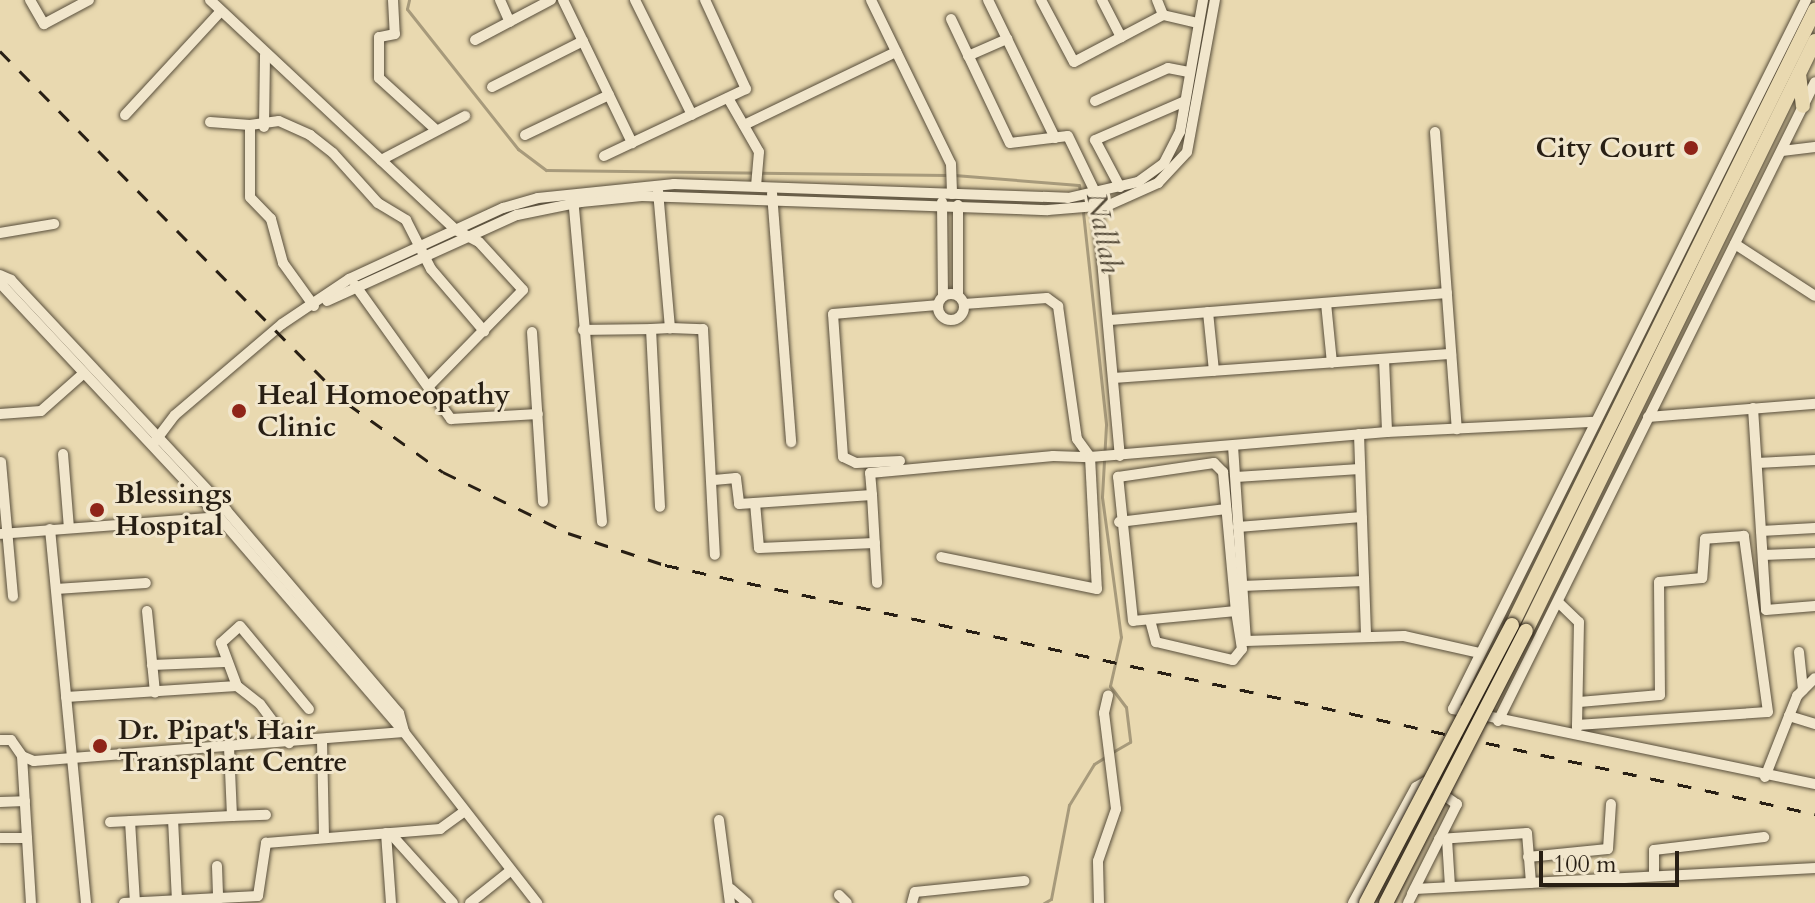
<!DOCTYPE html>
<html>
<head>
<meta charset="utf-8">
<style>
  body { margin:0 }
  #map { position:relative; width:1815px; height:903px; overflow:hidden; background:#e9d9b0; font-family:Cardo,serif }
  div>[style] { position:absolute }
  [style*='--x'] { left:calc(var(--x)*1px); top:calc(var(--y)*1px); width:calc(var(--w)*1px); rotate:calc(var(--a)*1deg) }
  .stream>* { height:3px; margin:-1.5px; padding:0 1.5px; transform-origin:1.5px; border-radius:1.5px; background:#a79a7b }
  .roads { filter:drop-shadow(0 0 2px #584e3b) drop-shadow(0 0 2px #584e3b) }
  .minor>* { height:10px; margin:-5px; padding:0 5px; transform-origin:5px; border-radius:5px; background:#f1e6cc }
  .minor>.ring { margin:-5px; padding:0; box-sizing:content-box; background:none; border:10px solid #f1e6cc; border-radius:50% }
  .highway>* { height:14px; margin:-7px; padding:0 7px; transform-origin:7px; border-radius:7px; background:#e9d9b0 }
  .rail>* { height:3px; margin-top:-1.5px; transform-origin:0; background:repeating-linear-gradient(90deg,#281f14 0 14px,transparent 0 28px) }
  .bridges { filter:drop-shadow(0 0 2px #281f14) drop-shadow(0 0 2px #281f14) }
  .highway-bridge>* { height:14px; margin:-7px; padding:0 7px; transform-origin:7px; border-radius:7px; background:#e9d9b0 }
  .dots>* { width:22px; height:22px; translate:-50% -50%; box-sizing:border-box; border:4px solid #f1e6cc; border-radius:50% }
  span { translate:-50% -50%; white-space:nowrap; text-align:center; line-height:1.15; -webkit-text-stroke:6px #f1e6cc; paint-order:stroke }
  .poi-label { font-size:28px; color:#281f14; font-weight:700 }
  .right { translate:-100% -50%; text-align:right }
  .left { translate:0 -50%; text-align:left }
  .water-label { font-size:30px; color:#544a38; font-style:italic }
  .scale { position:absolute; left:1539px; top:851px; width:140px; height:36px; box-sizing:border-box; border:4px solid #281f14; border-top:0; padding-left:10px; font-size:24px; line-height:28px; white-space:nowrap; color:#281f14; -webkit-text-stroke:6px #f1e6cc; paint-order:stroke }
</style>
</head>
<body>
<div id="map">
  <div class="stream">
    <i style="--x:409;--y:0;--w:9;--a:103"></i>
    <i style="--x:407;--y:9;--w:179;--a:51.6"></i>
    <i style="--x:518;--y:149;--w:35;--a:37"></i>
    <i style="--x:546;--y:170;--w:401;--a:0.7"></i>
    <i style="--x:954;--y:175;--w:125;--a:4.6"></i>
    <i style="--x:1079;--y:185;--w:19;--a:81"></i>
    <i style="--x:1083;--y:212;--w:214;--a:83.8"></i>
    <i style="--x:1106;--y:425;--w:72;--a:93.2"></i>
    <i style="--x:1102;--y:497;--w:141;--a:82.3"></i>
    <i style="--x:1121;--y:637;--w:50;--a:102.7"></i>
    <i style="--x:1110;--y:686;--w:26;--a:53"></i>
    <i style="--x:1126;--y:707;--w:35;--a:83"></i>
    <i style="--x:1130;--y:742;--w:22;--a:150"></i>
    <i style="--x:1044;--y:903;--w:8;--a:-30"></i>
    <i style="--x:1051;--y:899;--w:96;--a:-79.2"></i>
    <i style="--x:1069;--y:805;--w:48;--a:-58.6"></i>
    <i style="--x:1094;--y:764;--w:13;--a:-32"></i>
  </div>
  <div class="roads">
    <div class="minor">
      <i style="--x:30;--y:0;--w:28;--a:60"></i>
      <i style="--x:44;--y:24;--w:51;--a:-28.1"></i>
      <i style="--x:210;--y:0;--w:337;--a:43.1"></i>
      <i style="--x:456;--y:230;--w:26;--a:28"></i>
      <i style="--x:479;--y:242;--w:65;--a:47.5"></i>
      <i style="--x:523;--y:290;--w:134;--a:134.4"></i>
      <i style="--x:393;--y:0;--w:34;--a:87"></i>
      <i style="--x:395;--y:34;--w:16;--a:169"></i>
      <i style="--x:379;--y:37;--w:41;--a:90"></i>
      <i style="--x:379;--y:78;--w:76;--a:42.3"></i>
      <i style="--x:500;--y:0;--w:24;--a:66"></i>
      <i style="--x:563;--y:0;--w:159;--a:64.2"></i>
      <i style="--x:635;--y:0;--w:128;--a:63.6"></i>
      <i style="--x:871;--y:0;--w:182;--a:64"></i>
      <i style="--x:951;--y:164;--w:30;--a:88"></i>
      <i style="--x:988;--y:0;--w:43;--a:64"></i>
      <i style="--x:1041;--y:0;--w:70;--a:62"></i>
      <i style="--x:1074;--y:62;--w:101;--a:-27.8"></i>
      <i style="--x:1163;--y:15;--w:35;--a:13"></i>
      <i style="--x:1102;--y:0;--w:42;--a:62.8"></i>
      <i style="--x:1157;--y:0;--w:16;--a:68"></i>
      <i style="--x:1806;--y:0;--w:792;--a:116.47"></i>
      <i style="--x:1453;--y:709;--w:370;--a:11.7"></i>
      <i style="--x:951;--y:19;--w:137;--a:64.6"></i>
      <i style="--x:1010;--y:143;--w:58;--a:-6.9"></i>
      <i style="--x:1068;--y:136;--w:64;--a:64.2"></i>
      <i style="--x:1096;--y:194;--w:263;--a:84.8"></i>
      <i style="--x:475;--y:40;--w:86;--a:-27.8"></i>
      <i style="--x:968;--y:56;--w:43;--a:-23.6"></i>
      <i style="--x:1007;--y:39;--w:110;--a:64.1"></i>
      <i style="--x:492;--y:87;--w:102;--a:-26.8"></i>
      <i style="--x:728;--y:98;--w:62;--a:60.1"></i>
      <i style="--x:759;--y:152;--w:34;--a:95"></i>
      <i style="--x:1095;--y:101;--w:80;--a:-24.3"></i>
      <i style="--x:1168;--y:68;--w:21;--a:11"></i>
      <i style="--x:125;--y:115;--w:140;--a:-47.3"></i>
      <i style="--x:210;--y:122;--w:40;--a:4.3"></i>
      <i style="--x:744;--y:125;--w:169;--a:-25.7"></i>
      <i style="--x:264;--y:127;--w:72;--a:-89.2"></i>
      <i style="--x:1435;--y:132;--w:298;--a:85.8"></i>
      <i style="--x:525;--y:135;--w:93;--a:-25.5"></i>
      <i style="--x:1782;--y:151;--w:33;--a:-7"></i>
      <i style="--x:604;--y:156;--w:157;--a:-25.3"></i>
      <i style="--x:746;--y:89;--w:98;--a:-114.7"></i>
      <i style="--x:381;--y:160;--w:95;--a:-27.6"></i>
      <i style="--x:1120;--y:187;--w:53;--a:-118"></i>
      <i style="--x:1095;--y:140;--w:98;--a:-23.4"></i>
      <i style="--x:658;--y:191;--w:138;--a:85"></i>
      <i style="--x:670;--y:328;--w:19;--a:177"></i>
      <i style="--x:651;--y:329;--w:178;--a:87.1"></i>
      <i style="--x:772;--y:193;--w:250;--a:85.6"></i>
      <i style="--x:573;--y:197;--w:326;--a:84.9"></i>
      <i style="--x:942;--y:202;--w:94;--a:89.4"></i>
      <i style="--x:0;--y:233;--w:55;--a:-9.5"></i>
      <i style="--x:1735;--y:244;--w:95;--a:33"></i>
      <i style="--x:0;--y:275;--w:12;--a:24"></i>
      <i style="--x:11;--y:280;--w:315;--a:46.9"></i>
      <i style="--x:226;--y:510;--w:267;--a:49.6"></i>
      <i style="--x:399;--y:713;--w:20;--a:75"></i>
      <i style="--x:0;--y:283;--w:320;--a:46.9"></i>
      <i style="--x:219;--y:517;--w:284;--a:49.3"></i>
      <i style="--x:404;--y:732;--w:217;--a:52.1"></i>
      <i style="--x:355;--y:285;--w:165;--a:54.4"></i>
      <i style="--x:451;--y:419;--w:87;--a:-3.3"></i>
      <i class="ring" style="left:938px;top:294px;width:16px;height:16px"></i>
      <i style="--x:958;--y:295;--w:90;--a:-90"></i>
      <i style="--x:327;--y:301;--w:209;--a:-24.4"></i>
      <i style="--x:517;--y:215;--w:65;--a:-11.5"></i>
      <i style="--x:581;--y:202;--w:61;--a:-5.6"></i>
      <i style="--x:642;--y:196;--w:406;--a:2"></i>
      <i style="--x:1048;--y:210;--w:61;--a:-4.7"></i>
      <i style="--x:1109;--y:205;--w:54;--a:-24.2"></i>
      <i style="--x:1158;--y:183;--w:42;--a:-46.9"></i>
      <i style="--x:1187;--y:152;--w:155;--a:-79.6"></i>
      <i style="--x:1326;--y:303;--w:60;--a:84.3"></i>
      <i style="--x:964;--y:304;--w:83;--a:-4.1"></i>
      <i style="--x:1047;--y:298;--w:14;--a:36"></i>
      <i style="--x:1058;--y:306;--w:134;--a:81.9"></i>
      <i style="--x:1077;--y:439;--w:22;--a:54"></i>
      <i style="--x:1090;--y:457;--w:298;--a:-4.8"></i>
      <i style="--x:1387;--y:432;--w:208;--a:-2.8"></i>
      <i style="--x:314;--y:306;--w:53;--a:-125.8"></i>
      <i style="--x:283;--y:263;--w:46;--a:-105.3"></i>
      <i style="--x:271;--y:219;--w:30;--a:-134"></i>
      <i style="--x:250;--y:197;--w:72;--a:-90"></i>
      <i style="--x:250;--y:125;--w:29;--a:-8"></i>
      <i style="--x:279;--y:121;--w:34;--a:24"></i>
      <i style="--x:310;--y:135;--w:29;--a:38"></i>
      <i style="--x:333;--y:153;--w:67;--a:48"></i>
      <i style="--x:378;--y:203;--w:33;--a:31"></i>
      <i style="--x:406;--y:220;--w:55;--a:63"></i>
      <i style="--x:431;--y:269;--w:82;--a:49.5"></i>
      <i style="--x:1208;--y:312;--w:59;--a:84.2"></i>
      <i style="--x:1110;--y:320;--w:338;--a:-4.6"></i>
      <i style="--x:670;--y:328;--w:33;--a:2"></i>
      <i style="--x:703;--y:329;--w:226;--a:87"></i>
      <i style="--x:583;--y:330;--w:68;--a:-0.8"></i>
      <i style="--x:532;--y:332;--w:170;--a:86.3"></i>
      <i style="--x:1384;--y:359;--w:73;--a:87.6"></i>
      <i style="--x:1115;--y:378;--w:337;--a:-4.1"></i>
      <i style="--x:1753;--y:408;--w:202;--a:86.3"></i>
      <i style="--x:1766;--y:610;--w:49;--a:-4.7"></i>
      <i style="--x:0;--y:414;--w:41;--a:-4.2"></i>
      <i style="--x:41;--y:411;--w:57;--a:-41.5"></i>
      <i style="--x:1648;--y:417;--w:168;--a:-4.5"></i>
      <i style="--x:1359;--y:434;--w:201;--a:88"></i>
      <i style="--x:153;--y:444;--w:36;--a:-53"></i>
      <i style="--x:175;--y:415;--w:140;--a:-40.4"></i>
      <i style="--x:282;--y:324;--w:81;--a:-33.9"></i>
      <i style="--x:349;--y:279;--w:170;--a:-24.8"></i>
      <i style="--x:503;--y:208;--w:36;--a:-16"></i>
      <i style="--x:538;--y:198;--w:137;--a:-5.9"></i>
      <i style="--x:674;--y:184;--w:394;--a:2"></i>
      <i style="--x:1068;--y:198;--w:72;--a:-12.9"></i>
      <i style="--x:1138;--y:182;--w:32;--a:-36"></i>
      <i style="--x:1164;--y:163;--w:35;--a:-63"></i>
      <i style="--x:1180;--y:132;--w:134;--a:-80.1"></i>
      <i style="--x:1233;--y:446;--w:195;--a:86.2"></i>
      <i style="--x:1246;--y:641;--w:158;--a:-1.8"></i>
      <i style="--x:1404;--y:636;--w:78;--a:12.6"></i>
      <i style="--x:63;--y:454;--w:74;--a:85.4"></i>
      <i style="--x:900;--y:461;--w:44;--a:177.4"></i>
      <i style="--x:856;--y:463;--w:14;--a:-155"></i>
      <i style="--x:843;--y:457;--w:143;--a:-94"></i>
      <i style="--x:833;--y:314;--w:104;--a:-4.9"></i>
      <i style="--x:1;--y:462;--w:135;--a:84.9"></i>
      <i style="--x:1214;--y:463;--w:13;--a:45"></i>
      <i style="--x:1223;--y:472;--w:140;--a:84.7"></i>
      <i style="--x:1236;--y:611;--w:103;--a:174.5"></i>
      <i style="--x:1133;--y:621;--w:145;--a:-95.9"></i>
      <i style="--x:1118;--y:477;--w:97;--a:-8.3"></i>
      <i style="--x:1757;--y:463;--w:58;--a:-3"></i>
      <i style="--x:1236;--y:477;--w:124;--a:-3.7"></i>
      <i style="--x:714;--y:480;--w:22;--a:-5"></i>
      <i style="--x:736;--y:478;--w:26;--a:83"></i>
      <i style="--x:739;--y:504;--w:133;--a:-3.9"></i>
      <i style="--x:872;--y:495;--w:88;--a:86.7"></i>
      <i style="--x:872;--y:495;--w:22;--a:-95"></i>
      <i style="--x:870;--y:473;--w:184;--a:-5.3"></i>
      <i style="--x:1053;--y:456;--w:37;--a:2"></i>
      <i style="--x:1090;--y:457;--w:132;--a:87"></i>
      <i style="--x:1097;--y:589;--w:159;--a:-168.4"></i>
      <i style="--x:755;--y:503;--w:45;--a:84.9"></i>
      <i style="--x:759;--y:548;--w:116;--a:-2.5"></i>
      <i style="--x:1119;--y:522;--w:108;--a:-6.9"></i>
      <i style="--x:1238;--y:527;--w:124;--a:-4.6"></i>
      <i style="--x:50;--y:529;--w:376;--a:84.5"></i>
      <i style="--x:1761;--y:531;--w:54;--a:-3.2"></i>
      <i style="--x:0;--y:534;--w:220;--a:-4.4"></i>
      <i style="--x:1763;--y:555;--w:52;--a:-2.2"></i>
      <i style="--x:1242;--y:586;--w:122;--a:-2.3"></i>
      <i style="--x:56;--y:589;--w:90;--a:-3.8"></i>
      <i style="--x:1558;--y:602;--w:29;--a:44"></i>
      <i style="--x:1579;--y:622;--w:106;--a:91.1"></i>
      <i style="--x:147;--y:611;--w:82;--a:84.4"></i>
      <i style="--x:1150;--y:620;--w:23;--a:75"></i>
      <i style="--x:1156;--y:642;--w:79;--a:13.2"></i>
      <i style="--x:1233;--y:660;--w:14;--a:-51"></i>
      <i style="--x:1242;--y:649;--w:38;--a:-99"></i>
      <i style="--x:1799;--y:652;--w:38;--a:84"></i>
      <i style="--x:152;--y:665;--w:73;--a:-2.4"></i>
      <i style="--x:237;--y:686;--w:46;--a:-110.4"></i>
      <i style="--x:221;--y:643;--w:25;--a:-42"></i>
      <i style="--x:240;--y:626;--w:108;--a:50.3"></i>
      <i style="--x:66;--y:697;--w:171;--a:-3.7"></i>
      <i style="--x:237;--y:686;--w:29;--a:38"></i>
      <i style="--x:260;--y:704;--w:49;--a:53.4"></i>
      <i style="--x:1789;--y:716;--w:22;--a:-68"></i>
      <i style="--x:1797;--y:696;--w:25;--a:-45"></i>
      <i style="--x:1498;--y:721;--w:713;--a:-63.61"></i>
      <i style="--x:1577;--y:725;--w:191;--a:-3.9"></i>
      <i style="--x:1768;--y:712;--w:178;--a:-97.8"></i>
      <i style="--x:1744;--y:536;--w:39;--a:176"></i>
      <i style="--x:1705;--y:539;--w:39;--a:94"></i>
      <i style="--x:1702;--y:578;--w:43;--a:174.7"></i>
      <i style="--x:1659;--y:582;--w:113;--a:89.5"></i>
      <i style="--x:1660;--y:695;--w:81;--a:175.1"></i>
      <i style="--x:0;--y:740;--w:11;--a:0"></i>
      <i style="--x:11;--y:740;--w:19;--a:55"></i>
      <i style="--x:22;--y:756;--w:13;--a:23"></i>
      <i style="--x:34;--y:761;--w:371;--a:-4.5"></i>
      <i style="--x:322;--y:741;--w:97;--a:88.8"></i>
      <i style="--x:22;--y:756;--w:147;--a:86.5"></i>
      <i style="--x:1765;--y:777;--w:66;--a:-68.5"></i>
      <i style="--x:1789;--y:716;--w:27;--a:17"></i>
      <i style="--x:0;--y:802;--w:25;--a:-2"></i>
      <i style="--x:232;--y:816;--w:34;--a:-2"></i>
      <i style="--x:173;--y:819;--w:81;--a:87.2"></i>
      <i style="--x:719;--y:820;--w:84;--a:82.5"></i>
      <i style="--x:130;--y:821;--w:81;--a:86.5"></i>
      <i style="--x:110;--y:822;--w:122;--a:-2.8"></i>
      <i style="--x:232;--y:816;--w:68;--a:-92.5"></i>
      <i style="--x:386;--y:833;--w:70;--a:85.9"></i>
      <i style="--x:390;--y:833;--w:94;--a:48"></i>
      <i style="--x:0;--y:838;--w:27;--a:0"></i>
      <i style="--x:1439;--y:839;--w:88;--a:-3.9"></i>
      <i style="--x:1527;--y:833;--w:50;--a:85.4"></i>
      <i style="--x:1447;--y:839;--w:48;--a:86.4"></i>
      <i style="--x:1528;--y:857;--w:80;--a:-5.7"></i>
      <i style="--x:1608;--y:849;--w:45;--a:-86.2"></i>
      <i style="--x:217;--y:866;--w:33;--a:88"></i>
      <i style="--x:1654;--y:876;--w:26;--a:-90"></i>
      <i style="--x:1654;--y:850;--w:111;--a:-6.7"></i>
      <i style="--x:731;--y:889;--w:21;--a:41"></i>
      <i style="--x:839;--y:895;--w:11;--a:45"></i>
      <i style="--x:124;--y:903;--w:134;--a:-3"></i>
      <i style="--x:258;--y:896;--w:54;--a:-81.4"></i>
      <i style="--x:266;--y:843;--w:175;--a:-4.6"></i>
      <i style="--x:440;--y:829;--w:29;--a:-36"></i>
      <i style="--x:470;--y:903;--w:51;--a:-38.7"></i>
      <i style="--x:912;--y:903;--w:11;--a:-75"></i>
      <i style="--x:915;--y:892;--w:110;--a:-5.8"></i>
      <i style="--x:1099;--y:903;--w:42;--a:-91.4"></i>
      <i style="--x:1098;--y:861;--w:55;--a:-70.9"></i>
      <i style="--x:1116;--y:809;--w:97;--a:-97.1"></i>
      <i style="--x:1104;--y:713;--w:18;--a:-77"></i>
      <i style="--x:1353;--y:903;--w:132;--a:-61.5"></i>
      <i style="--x:1416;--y:787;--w:10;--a:-29"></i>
      <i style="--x:1425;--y:782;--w:39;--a:35"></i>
      <i style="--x:1457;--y:804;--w:101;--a:116.6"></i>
      <i style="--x:1408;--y:903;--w:16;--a:-63"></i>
      <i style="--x:1415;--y:889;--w:401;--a:-3"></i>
    </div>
    <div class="highway">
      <i style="--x:1799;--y:74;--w:32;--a:83"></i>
      <i style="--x:1512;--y:625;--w:686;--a:-63.77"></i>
      <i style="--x:1526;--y:631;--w:657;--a:-63.9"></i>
    </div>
  </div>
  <div class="rail">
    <i style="--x:0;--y:51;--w:496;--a:45.4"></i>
    <i style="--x:348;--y:404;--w:117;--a:35.6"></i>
    <i style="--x:443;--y:472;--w:139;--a:26"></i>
    <i style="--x:568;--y:533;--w:102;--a:18.3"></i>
    <i style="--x:665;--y:565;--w:1177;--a:12.22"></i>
  </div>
  <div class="bridges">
    <div class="highway-bridge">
      <i style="--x:1366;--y:903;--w:314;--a:-62.3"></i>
      <i style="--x:1386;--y:903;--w:306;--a:-62.8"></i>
    </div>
  </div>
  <div class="dots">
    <i style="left:1691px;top:148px;background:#8f2418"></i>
    <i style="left:239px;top:411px;background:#8f2418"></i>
    <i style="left:97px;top:510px;background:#8f2418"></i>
    <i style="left:100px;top:746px;background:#8f2418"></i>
  </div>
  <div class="poi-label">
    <span class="right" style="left:1675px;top:148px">City Court</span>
    <span class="left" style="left:257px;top:411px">Heal Homoeopathy<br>Clinic</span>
    <span class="left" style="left:115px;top:510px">Blessings<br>Hospital</span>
    <span class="left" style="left:118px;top:746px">Dr. Pipat's Hair<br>Transplant Centre</span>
  </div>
  <div class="water-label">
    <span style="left:1103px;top:233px;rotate:79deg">Nallah</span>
  </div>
  <div class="scale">100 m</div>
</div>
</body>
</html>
